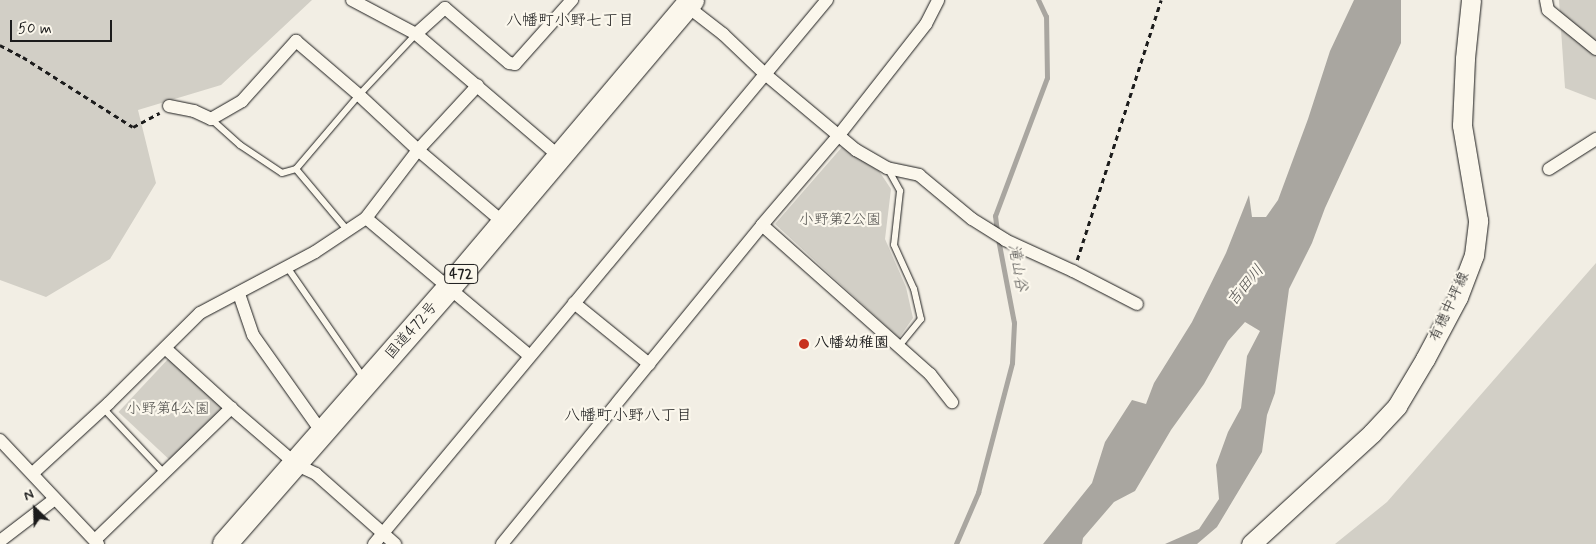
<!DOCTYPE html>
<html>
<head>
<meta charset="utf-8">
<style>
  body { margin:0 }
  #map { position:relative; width:1596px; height:544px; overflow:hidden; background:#f2eee4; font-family:Mynerve,"Klee One",sans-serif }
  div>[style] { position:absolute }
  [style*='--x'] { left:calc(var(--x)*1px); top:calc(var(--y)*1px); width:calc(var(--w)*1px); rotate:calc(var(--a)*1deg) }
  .green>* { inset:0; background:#d2cfc6; transform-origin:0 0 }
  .water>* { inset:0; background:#a9a6a0 }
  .stream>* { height:4.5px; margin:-2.25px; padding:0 2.25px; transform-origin:2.25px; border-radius:2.25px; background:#a9a6a0 }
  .path>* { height:2.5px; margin-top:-1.25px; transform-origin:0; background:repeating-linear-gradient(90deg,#1c1c1c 0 5px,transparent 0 9px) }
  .roads { filter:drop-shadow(0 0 1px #1c1c1c) drop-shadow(0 0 1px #1c1c1c) }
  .lane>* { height:6px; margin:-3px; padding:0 3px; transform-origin:3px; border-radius:3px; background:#fbf7ec }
  .street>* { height:12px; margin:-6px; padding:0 6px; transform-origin:6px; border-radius:6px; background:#fbf7ec }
  .secondary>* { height:19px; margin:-9.5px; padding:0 9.5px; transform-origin:9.5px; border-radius:9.5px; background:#fbf7ec }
  .highway>* { height:24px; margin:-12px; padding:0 12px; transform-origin:12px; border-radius:12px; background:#fbf7ec }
  .dots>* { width:14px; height:14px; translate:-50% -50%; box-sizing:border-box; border:2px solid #fbf7ec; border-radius:50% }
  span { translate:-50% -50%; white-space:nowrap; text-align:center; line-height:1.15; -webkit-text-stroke:4.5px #fbf7ec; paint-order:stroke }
  .shield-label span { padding:1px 4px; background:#fbf7ec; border:1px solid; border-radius:4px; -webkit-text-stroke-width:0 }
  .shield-label { font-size:14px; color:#1c1c1c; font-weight:700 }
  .park-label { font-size:15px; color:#53524f }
  .street-label { font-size:15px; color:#1c1c1c }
  .poi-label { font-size:15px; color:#1c1c1c; font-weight:700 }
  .left { translate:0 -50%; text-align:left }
  .neighbourhood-label { font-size:16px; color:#1c1c1c }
  .water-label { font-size:16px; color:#545351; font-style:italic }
  .north { position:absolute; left:10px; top:484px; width:50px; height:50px; -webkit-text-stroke:4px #fbf7ec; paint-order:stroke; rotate:336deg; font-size:14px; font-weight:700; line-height:20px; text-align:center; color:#1c1c1c }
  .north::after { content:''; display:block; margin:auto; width:18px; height:22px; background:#1c1c1c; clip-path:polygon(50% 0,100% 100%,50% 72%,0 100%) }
  .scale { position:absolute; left:10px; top:20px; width:102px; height:22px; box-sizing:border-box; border:2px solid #1c1c1c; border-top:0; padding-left:6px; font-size:15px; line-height:18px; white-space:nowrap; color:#1c1c1c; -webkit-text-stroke:4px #fbf7ec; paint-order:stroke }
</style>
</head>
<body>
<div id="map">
  <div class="green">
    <i style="clip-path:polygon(0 0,312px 0,221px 85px,138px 110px,156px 183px,110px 259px,46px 297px,0 280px)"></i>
    <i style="clip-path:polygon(1559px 0,1596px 0,1596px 100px,1565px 88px)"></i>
    <i style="clip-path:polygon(842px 147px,879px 171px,891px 189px,885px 239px,906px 287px,913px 318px,899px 338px,775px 224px)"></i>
    <i style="clip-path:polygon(1596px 263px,1596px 544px,1335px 544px,1387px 502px)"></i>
    <i style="left:169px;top:358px;width:73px;height:74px;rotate:43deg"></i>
  </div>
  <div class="water">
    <i style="clip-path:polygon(1354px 0,1401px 0,1401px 43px,1325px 208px,1312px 243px,1289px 289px,1275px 393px,1267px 415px,1262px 452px,1217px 527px,1197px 544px,1165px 544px,1199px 529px,1219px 499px,1216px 465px,1228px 432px,1241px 408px,1247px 356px,1260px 331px,1245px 322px,1228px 341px,1204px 384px,1171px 430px,1135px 491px,1114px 502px,1083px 538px,1082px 544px,1043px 544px,1092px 483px,1105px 442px,1132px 400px,1146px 404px,1154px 383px,1192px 322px,1226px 253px,1249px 195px,1252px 217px,1266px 217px,1278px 200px,1308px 119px,1330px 51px)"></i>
  </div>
  <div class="stream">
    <i style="--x:997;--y:232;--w:16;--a:-97"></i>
    <i style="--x:995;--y:216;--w:147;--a:-69.4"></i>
    <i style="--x:1047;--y:78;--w:61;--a:-90.9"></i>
    <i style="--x:1046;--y:17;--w:19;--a:-115"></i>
    <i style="--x:956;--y:544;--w:56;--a:-66.7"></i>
    <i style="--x:978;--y:493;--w:134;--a:-75.3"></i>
    <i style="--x:1012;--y:363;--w:40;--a:-87.1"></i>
    <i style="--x:1014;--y:323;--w:86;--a:-100.8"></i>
  </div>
  <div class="path">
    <i style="--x:0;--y:45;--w:26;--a:28"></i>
    <i style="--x:23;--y:57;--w:130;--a:32.5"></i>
    <i style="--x:133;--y:127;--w:30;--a:-28"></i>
    <i style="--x:1077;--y:260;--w:273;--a:-72.1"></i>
  </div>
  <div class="roads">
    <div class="lane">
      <i style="--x:211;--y:119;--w:39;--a:42"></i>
      <i style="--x:240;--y:145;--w:50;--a:33.7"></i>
      <i style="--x:282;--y:173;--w:15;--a:-16"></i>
      <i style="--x:296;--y:169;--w:81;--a:50"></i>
      <i style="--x:296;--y:169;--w:97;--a:-49.6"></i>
      <i style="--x:359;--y:95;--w:83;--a:-46.9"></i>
      <i style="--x:888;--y:169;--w:25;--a:61"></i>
      <i style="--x:900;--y:191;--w:54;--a:96.3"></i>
      <i style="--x:894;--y:245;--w:48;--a:65.6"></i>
      <i style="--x:914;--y:289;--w:31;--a:77"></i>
      <i style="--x:921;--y:319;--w:35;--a:129"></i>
      <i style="--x:287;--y:267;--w:135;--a:55.3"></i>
      <i style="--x:103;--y:408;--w:88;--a:46.8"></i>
    </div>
    <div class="street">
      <i style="--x:352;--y:0;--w:72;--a:28"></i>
      <i style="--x:416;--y:34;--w:189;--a:40.5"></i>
      <i style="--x:1546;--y:0;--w:10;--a:79"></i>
      <i style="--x:1548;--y:10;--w:62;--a:39.1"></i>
      <i style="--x:683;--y:3;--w:51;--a:37.8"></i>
      <i style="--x:723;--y:34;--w:58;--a:43.6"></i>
      <i style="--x:765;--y:74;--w:119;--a:39.9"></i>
      <i style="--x:856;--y:150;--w:36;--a:30"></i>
      <i style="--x:887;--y:168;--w:33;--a:12"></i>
      <i style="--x:919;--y:175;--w:69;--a:39.7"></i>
      <i style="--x:972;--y:219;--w:39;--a:32"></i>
      <i style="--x:1005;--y:240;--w:75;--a:24.5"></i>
      <i style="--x:1073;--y:271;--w:72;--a:27.3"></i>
      <i style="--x:416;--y:34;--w:39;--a:-42"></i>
      <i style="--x:445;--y:8;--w:84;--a:40.7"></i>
      <i style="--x:509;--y:63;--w:6;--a:9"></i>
      <i style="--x:515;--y:64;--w:86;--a:-48.3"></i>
      <i style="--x:169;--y:106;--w:25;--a:11"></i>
      <i style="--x:194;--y:111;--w:19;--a:25"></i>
      <i style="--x:211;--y:119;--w:36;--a:-30"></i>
      <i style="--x:242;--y:101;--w:81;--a:-48"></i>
      <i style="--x:296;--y:41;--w:83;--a:40.6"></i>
      <i style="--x:359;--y:95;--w:81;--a:43"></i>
      <i style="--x:418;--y:150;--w:113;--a:40.3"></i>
      <i style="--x:1549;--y:169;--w:56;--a:-32.6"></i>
      <i style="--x:366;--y:218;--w:214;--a:40.1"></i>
      <i style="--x:762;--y:225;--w:225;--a:41.6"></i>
      <i style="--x:930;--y:374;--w:36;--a:52"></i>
      <i style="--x:239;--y:294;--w:43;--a:71.1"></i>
      <i style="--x:253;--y:335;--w:121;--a:54.7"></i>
      <i style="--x:574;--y:303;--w:97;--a:39.1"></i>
      <i style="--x:231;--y:408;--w:87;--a:40.8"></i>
      <i style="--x:297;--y:465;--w:21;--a:25"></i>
      <i style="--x:316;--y:474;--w:106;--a:41.5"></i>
      <i style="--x:0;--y:440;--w:143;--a:46.7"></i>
      <i style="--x:33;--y:473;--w:103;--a:-42.6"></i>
      <i style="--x:109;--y:403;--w:128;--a:-44.7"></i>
      <i style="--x:200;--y:313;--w:130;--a:-27.9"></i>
      <i style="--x:315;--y:252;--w:61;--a:-33.7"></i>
      <i style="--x:366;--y:218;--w:86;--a:-52.6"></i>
      <i style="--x:418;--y:150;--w:88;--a:-47.3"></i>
      <i style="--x:95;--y:540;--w:190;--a:-44.1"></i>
      <i style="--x:231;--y:408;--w:89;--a:-137.7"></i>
      <i style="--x:0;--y:541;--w:69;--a:-37.4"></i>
      <i style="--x:374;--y:544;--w:708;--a:-50.22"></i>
      <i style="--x:502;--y:544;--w:412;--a:-50.8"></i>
      <i style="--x:762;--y:225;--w:118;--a:-49.5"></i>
      <i style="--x:839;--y:135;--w:141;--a:-51.9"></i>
      <i style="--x:926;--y:24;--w:27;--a:-63"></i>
    </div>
    <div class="secondary">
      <i style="--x:1251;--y:544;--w:164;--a:-42.5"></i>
      <i style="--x:1372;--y:433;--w:37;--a:-47"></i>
      <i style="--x:1397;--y:406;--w:55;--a:-59.2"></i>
      <i style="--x:1425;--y:359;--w:70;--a:-62"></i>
      <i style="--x:1458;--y:297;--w:45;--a:-69.1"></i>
      <i style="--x:1474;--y:255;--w:35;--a:-83"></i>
      <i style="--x:1478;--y:220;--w:96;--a:-99.6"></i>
      <i style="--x:1462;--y:125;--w:67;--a:-87.4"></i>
      <i style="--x:1465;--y:58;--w:58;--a:-84.1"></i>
    </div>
    <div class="highway">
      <i style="--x:225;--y:544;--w:339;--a:-48.8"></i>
      <i style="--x:448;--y:289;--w:378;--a:-49.8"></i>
    </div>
  </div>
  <div class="dots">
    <i style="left:804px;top:344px;background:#c8321e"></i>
  </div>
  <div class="shield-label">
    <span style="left:461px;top:274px">472</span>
  </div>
  <div class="park-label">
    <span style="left:840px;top:221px">小野第2公園</span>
    <span style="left:168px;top:410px">小野第4公園</span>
  </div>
  <div class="street-label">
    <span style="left:1450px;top:307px;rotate:-65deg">有穂中坪線</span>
    <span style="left:412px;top:331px;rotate:-49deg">国道472号</span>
  </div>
  <div class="poi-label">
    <span class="left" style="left:814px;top:344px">八幡幼稚園</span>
  </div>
  <div class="neighbourhood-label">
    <span style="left:570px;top:21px">八幡町小野七丁目</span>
    <span style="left:628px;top:416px">八幡町小野八丁目</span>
  </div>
  <div class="water-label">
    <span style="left:1017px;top:268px;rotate:80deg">滝山谷</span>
    <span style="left:1246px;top:286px;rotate:-50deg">吉田川</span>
  </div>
  <div class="north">N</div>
  <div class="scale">50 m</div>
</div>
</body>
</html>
